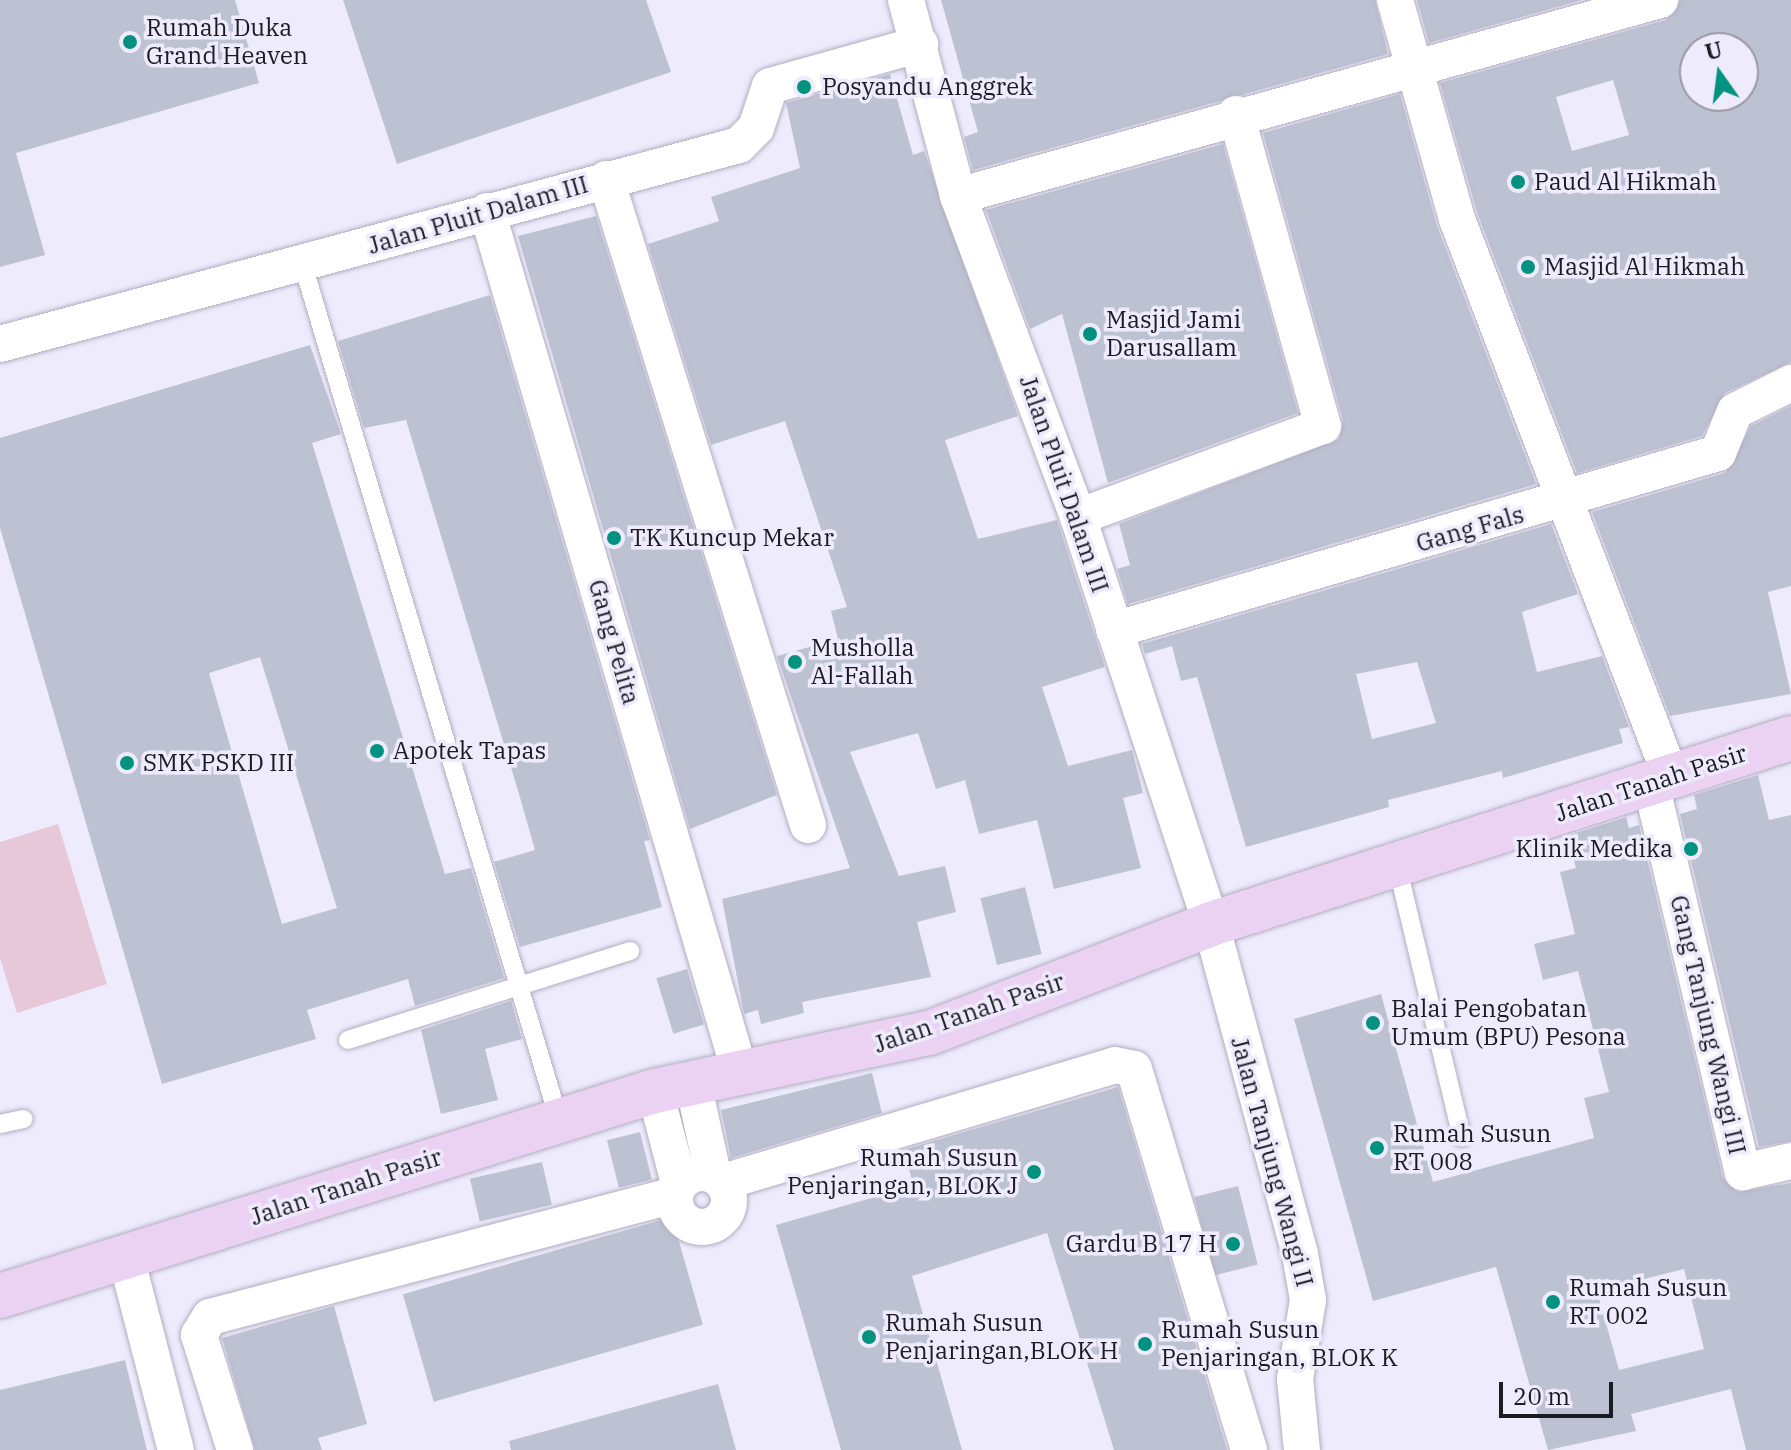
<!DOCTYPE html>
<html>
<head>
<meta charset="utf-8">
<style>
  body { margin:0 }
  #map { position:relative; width:1791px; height:1450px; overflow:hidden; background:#eeebfd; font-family:"IBM Plex Serif",serif }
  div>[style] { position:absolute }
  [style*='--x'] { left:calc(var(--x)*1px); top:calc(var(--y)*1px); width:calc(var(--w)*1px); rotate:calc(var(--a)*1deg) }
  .green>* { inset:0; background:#e6c8d9 }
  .building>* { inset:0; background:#bdc2d3; transform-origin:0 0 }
  .roads { filter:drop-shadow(0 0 2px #b2aec0) drop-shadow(0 0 2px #b2aec0) }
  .lane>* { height:18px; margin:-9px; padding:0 9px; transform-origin:9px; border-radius:9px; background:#fff }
  .street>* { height:36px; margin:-18px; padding:0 18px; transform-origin:18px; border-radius:18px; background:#fff }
  .street>.ring { margin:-18px; padding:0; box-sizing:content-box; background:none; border:36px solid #fff; border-radius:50% }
  .secondary>* { height:44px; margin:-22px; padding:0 22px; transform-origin:22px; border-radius:22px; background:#ebd1f2 }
  .dots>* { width:22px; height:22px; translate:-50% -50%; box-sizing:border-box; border:4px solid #eeebfd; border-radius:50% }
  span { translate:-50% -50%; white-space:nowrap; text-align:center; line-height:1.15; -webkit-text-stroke:7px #eeebfd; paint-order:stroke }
  .poi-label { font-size:24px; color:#1c1b21 }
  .left { translate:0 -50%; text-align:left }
  .right { translate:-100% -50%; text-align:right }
  .street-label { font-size:24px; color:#1c1b21 }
  .north { position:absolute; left:1679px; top:32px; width:80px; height:80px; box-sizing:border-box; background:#eeebfd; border:2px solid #9a98a5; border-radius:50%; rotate:346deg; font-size:22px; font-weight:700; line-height:32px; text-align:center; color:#1c1b21 }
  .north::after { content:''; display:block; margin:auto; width:28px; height:36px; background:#03927f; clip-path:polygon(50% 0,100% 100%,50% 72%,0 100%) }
  .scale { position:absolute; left:1499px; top:1382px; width:114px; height:36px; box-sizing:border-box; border:4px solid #1c1b21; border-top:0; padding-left:10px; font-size:24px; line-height:28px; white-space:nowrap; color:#1c1b21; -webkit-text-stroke:6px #eeebfd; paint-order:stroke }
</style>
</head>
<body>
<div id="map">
  <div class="green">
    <i style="clip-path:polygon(58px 824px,107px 984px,17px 1013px,0 958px,0 842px)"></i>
  </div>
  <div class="building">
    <i style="clip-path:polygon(0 0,235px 0,259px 83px,16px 153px,45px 255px,0 267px)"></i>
    <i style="clip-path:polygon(343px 0,646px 0,671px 72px,397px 164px)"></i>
    <i style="clip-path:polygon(941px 0,1375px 0,1388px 54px,973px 170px,964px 137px,978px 132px)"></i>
    <i style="clip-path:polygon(1417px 0,1582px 0,1429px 43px)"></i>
    <i style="clip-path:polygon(evenodd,1680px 0,1791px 0,1791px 362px,1725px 393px,1702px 436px,1577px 473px,1477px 212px,1440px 83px,1666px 20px,1680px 0,1695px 48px,1743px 48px,1743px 96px,1695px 96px,1695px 48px,1680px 0,1613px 80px,1629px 135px,1572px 151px,1556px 97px,1613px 80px)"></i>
    <i style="clip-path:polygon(890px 74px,913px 155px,924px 151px,1018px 416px,945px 440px,978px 539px,1057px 520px,1105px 667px,1042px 687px,1068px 766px,1132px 750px,1143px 793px,1123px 798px,1141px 868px,1054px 889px,1037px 820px,979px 834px,965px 780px,936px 789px,918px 733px,850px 752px,899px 876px,945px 866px,956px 912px,917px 922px,931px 977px,802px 1002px,804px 1013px,761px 1024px,758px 1010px,744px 1014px,722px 899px,850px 868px,777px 656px,838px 639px,831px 611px,847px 607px,785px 421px,711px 445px,648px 244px,719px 221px,711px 197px,800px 168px,786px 103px)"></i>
    <i style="clip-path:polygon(1400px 94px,1437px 226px,1536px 484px,1128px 604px,1117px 569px,1130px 565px,1119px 524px,1339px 439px,1343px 420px,1263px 133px)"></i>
    <i style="clip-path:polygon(1223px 144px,1298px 413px,1108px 483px,1062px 314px,1030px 329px,986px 210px)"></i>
    <i style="clip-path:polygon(596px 216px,777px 795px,690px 829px,518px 236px)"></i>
    <i style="clip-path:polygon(490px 295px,650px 840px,644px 841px,662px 907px,520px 947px,494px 862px,535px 850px,519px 794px,406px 420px,364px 428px,338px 341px)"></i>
    <i style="clip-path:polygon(evenodd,310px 345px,341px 434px,312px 443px,445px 874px,471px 868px,504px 978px,415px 1006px,408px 979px,307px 1010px,316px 1039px,162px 1084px,0 528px,0 438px,310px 345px,260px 657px,337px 908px,282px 924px,209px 673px,260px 657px)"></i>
    <i style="clip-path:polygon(1791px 406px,1791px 586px,1768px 592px,1791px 694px,1670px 716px,1592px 512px,1725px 473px,1751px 426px)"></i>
    <i style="clip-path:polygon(evenodd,1551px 524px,1578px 594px,1522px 612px,1537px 672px,1602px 656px,1629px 727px,1619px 729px,1623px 743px,1503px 778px,1502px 771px,1388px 800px,1389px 807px,1246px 847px,1197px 677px,1181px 681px,1172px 646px,1145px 654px,1142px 644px,1551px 524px,1417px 662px,1436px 723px,1372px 739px,1356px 674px,1417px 662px)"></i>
    <i style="clip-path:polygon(1758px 775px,1769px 820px,1791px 815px,1791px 1141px,1759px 1147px,1680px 814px,1697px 809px,1694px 795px)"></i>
    <i style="clip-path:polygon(evenodd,1626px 817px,1629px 828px,1639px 825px,1723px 1178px,1738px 1192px,1791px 1183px,1791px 1450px,1746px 1450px,1731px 1389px,1631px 1414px,1636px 1431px,1548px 1450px,1496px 1267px,1373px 1301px,1294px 1019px,1381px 994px,1433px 1182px,1594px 1138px,1584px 1098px,1609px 1092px,1578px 971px,1543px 980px,1534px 944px,1575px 934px,1560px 872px,1576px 868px,1567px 836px,1626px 817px,1684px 1269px,1704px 1349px,1619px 1370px,1597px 1291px,1684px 1269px)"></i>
    <i style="left:1025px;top:887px;width:69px;height:46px;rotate:76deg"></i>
    <i style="left:687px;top:969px;width:58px;height:32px;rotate:73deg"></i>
    <i style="clip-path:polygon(511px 1001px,522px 1039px,485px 1049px,498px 1100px,441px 1114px,421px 1030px)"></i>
    <i style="clip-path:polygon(872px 1073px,882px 1113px,731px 1158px,721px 1110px)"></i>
    <i style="clip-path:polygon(1118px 1087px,1227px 1450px,1114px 1450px,1047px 1233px,912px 1276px,962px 1450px,841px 1450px,776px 1225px,914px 1186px,903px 1150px)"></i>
    <i style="left:640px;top:1132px;width:49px;height:34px;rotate:76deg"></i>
    <i style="left:542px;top:1162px;width:44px;height:74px;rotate:77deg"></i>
    <i style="left:1238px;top:1186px;width:81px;height:45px;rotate:76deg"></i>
    <i style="left:672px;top:1217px;width:112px;height:280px;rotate:74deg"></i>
    <i style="clip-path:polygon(334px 1306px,367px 1424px,318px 1438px,322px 1450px,255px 1450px,222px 1338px)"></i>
    <i style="clip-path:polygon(125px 1360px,147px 1450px,0 1450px,0 1390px)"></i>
    <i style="clip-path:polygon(718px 1384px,736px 1450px,511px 1450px,509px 1441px)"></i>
  </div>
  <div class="roads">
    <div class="lane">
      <i style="--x:303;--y:265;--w:893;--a:73.33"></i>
      <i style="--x:1397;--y:865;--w:280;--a:76.6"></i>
      <i style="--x:348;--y:1040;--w:296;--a:-17.5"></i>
      <i style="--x:0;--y:1124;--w:24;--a:-12"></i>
    </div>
    <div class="street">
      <i style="--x:906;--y:0;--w:203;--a:75.1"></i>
      <i style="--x:958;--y:196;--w:343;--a:69.5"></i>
      <i style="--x:1078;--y:517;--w:428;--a:71.9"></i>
      <i style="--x:1211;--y:924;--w:342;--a:74.9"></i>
      <i style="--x:1300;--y:1254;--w:47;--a:80.1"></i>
      <i style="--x:1308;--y:1300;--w:80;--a:99.3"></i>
      <i style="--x:1295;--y:1379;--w:71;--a:84.4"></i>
      <i style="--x:1395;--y:0;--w:228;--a:74.2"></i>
      <i style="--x:1457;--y:219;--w:598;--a:69.02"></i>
      <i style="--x:606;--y:179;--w:677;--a:72.64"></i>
      <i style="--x:958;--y:196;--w:729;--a:-15.6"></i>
      <i style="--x:487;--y:211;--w:898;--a:73.64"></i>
      <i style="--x:0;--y:344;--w:765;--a:-15.07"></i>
      <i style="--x:739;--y:145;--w:24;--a:-45"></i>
      <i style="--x:756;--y:128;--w:44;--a:-71.6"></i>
      <i style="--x:770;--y:86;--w:156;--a:-15.6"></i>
      <i style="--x:1078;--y:517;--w:261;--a:-20.4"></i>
      <i style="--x:1323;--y:426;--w:324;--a:-105.6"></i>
      <i style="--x:1114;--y:630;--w:629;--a:-16.33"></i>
      <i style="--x:1718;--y:453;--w:45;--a:-68"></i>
      <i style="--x:1735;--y:411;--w:63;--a:-26.6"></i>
      <i style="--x:1651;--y:784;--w:399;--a:76.7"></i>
      <i style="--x:1743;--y:1172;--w:49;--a:-12.9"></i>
      <i style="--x:693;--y:1083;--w:93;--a:77.6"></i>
      <i style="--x:655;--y:1091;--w:95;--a:75.4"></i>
      <i class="ring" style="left:675px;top:1173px;width:18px;height:18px"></i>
      <i style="--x:723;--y:1182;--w:409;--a:-16.6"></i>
      <i style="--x:1115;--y:1065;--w:19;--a:12"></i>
      <i style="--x:1134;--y:1069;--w:398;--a:73.2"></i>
      <i style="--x:126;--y:1257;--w:199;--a:75.5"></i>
      <i style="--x:235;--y:1450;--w:121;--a:-107.4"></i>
      <i style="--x:199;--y:1335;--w:21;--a:-59"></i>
      <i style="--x:210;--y:1317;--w:480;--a:-14.7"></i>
    </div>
    <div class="secondary">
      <i style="--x:0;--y:1296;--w:686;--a:-17.38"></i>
      <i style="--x:655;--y:1091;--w:280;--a:-12"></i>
      <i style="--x:929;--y:1033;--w:302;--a:-21.1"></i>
      <i style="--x:1211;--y:924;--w:609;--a:-17.78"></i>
    </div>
  </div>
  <div class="dots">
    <i style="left:130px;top:42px;background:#03927f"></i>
    <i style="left:804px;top:87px;background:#03927f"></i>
    <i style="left:1518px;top:182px;background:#03927f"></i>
    <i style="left:1528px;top:267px;background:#03927f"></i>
    <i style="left:1090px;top:334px;background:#03927f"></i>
    <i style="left:614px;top:538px;background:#03927f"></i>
    <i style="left:795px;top:662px;background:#03927f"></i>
    <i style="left:377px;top:751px;background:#03927f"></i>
    <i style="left:127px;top:763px;background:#03927f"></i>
    <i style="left:1691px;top:849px;background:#03927f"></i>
    <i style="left:1373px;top:1023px;background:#03927f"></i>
    <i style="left:1377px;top:1148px;background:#03927f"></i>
    <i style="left:1034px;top:1172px;background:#03927f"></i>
    <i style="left:1233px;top:1244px;background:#03927f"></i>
    <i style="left:1553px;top:1302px;background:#03927f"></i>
    <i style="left:869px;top:1337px;background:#03927f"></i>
    <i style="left:1145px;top:1344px;background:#03927f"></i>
  </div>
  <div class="poi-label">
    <span class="left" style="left:146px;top:42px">Rumah Duka<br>Grand Heaven</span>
    <span class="left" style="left:822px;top:87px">Posyandu Anggrek</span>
    <span class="left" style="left:1534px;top:182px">Paud Al Hikmah</span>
    <span class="left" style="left:1544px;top:267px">Masjid Al Hikmah</span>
    <span class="left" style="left:1106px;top:334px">Masjid Jami<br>Darusallam</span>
    <span class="left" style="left:630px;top:538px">TK Kuncup Mekar</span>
    <span class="left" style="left:811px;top:662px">Musholla<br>Al-Fallah</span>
    <span class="left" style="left:393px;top:751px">Apotek Tapas</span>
    <span class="left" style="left:143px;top:763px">SMK PSKD III</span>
    <span class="right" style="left:1673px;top:849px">Klinik Medika</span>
    <span class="left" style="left:1391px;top:1023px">Balai Pengobatan<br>Umum (BPU) Pesona</span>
    <span class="left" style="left:1393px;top:1148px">Rumah Susun<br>RT 008</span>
    <span class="right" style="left:1018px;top:1172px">Rumah Susun<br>Penjaringan, BLOK J</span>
    <span class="right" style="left:1217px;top:1244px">Gardu B 17 H</span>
    <span class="left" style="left:1569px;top:1302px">Rumah Susun<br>RT 002</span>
    <span class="left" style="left:885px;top:1337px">Rumah Susun<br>Penjaringan,BLOK H</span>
    <span class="left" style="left:1161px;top:1344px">Rumah Susun<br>Penjaringan, BLOK K</span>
  </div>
  <div class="street-label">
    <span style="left:478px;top:215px;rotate:-16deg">Jalan Pluit Dalam III</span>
    <span style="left:1064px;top:484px;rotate:71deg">Jalan Pluit Dalam III</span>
    <span style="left:1470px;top:529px;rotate:-16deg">Gang Fals</span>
    <span style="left:614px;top:642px;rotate:74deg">Gang Pelita</span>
    <span style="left:1651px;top:783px;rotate:-18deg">Jalan Tanah Pasir</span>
    <span style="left:969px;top:1013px;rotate:-19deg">Jalan Tanah Pasir</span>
    <span style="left:1708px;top:1025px;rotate:77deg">Gang Tanjung Wangi III</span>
    <span style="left:1272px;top:1162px;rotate:75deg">Jalan Tanjung Wangi II</span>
    <span style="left:346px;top:1187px;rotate:-18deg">Jalan Tanah Pasir</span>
  </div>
  <div class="north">U</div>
  <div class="scale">20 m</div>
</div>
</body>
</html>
